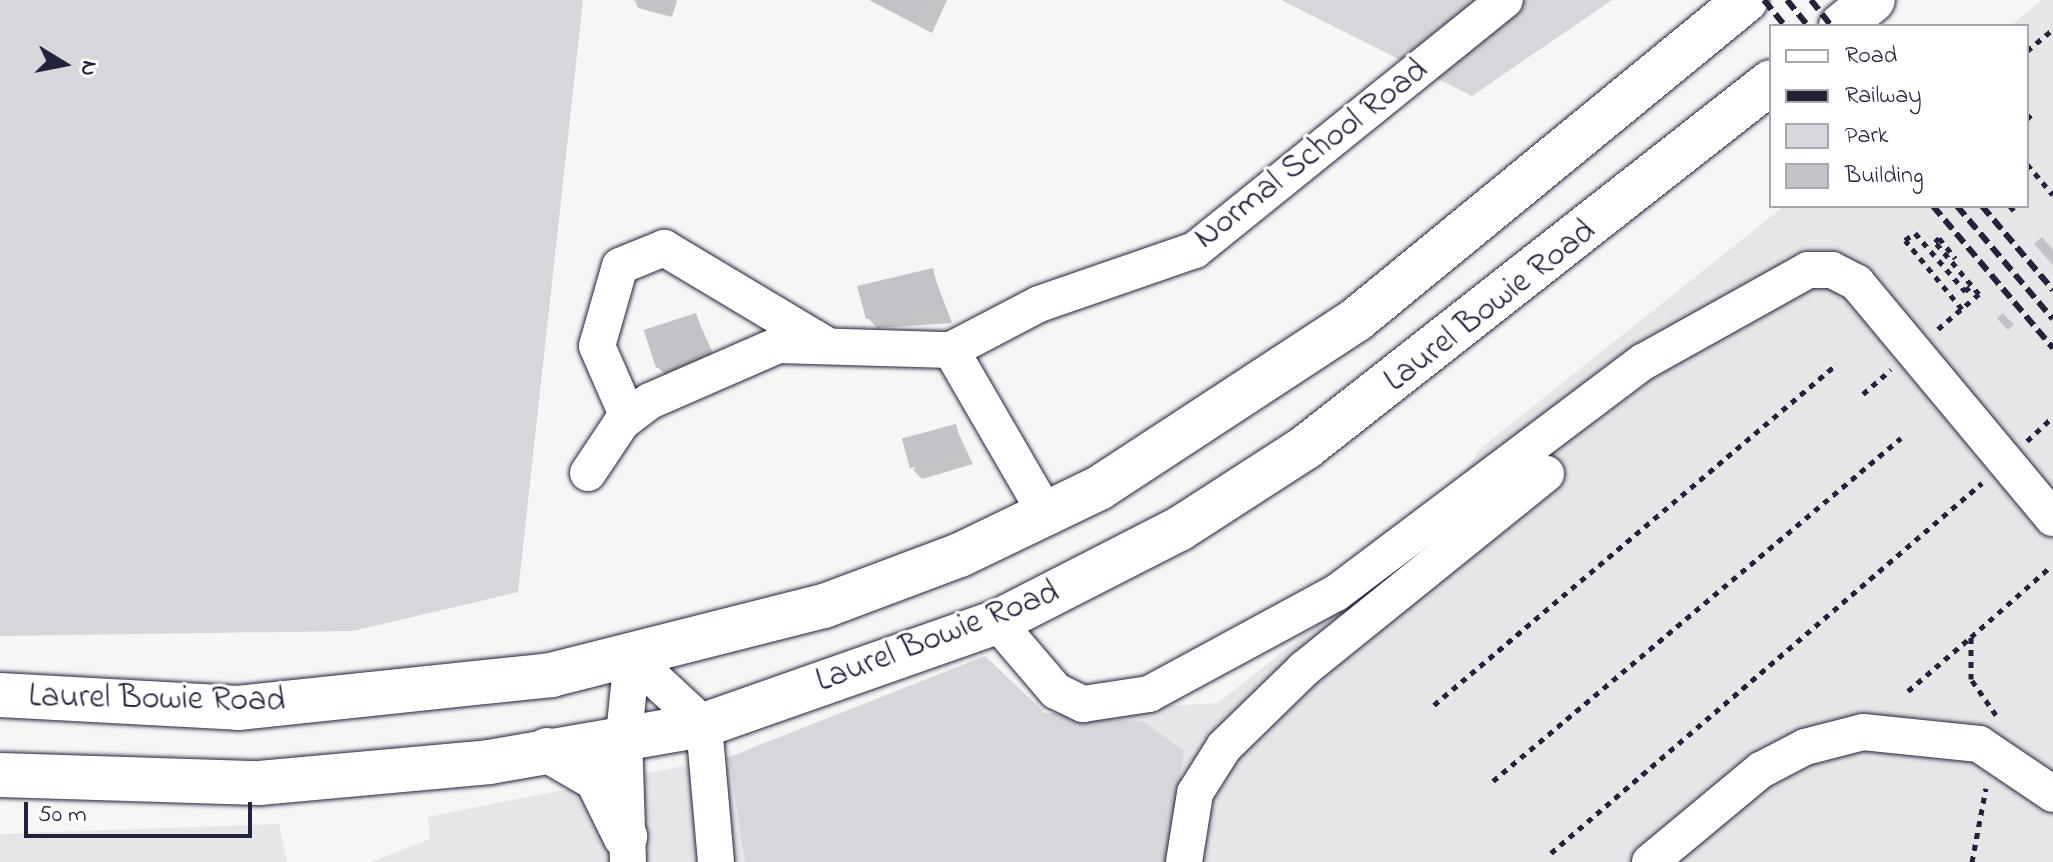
<!DOCTYPE html>
<html>
<head>
<meta charset="utf-8">
<style>
  body { margin:0 }
  #map { position:relative; width:2053px; height:862px; overflow:hidden; background:#f6f6f7; font-family:"Indie Flower",sans-serif }
  div>[style] { position:absolute }
  [style*='--x'] { left:calc(var(--x)*1px); top:calc(var(--y)*1px); width:calc(var(--w)*1px); rotate:calc(var(--a)*1deg) }
  .built>* { inset:0; background:#e6e6e9 }
  .green>* { inset:0; background:#d7d7db }
  .shadow>* { inset:0; background:#0003 }
  .building>* { inset:0; background:#c2c2c9; transform-origin:0 0 }
  .path>* { height:5px; margin-top:-2.5px; transform-origin:0; background:repeating-linear-gradient(90deg,#22223b 0 6px,transparent 0 12px) }
  .roads { filter:drop-shadow(0 0 2px #22223b) drop-shadow(0 0 2px #22223b) }
  .minor>* { height:36px; margin:-18px; padding:0 18px; transform-origin:18px; border-radius:18px; background:#fff }
  .major>* { height:44px; margin:-22px; padding:0 22px; transform-origin:22px; border-radius:22px; background:#fff }
  .rail>* { height:6px; margin-top:-3px; transform-origin:0; background:repeating-linear-gradient(90deg,#22223b 0 12px,transparent 0 18px) }
  span { translate:-50% -50%; white-space:nowrap; text-align:center; line-height:1.15; -webkit-text-stroke:6px #fff; paint-order:stroke }
  .street-label { font-size:34px; color:#22223b }
  .legend { position:absolute; left:1769px; top:24px; width:260px; height:184px; box-sizing:border-box; background:#fff; border:2px solid #a7a7b1; margin:0; padding:10px 14px; list-style:none; font-size:24px; color:#22223b }
  .legend li { display:flex; align-items:center; gap:16px; height:40px }
  .legend b { width:40px; border:2px solid #a7a7b1 }
  .north { position:absolute; left:24px; top:24px; width:80px; height:80px; -webkit-text-stroke:6px #fff; paint-order:stroke; rotate:100deg; font-size:22px; font-weight:700; line-height:32px; text-align:center; color:#22223b }
  .north::after { content:''; display:block; margin:auto; width:28px; height:36px; background:#22223b; clip-path:polygon(50% 0,100% 100%,50% 72%,0 100%) }
  .scale { position:absolute; left:24px; top:802px; width:228px; height:36px; box-sizing:border-box; border:4px solid #22223b; border-top:0; padding-left:10px; font-size:24px; line-height:28px; white-space:nowrap; color:#22223b; -webkit-text-stroke:6px #fff; paint-order:stroke }
</style>
</head>
<body>
<div id="map">
  <div class="built">
    <i style="clip-path:polygon(2042px 0,2053px 0,2053px 862px,371px 862px,430px 839px,428px 817px,783px 746px,1045px 713px,1218px 703px,1409px 552px,1481px 448px,1784px 206px,2027px 206px,2027px 26px,2010px 26px)"></i>
    <i style="clip-path:polygon(279px 824px,287px 862px,0 862px,0 834px)"></i>
  </div>
  <div class="green">
    <i style="clip-path:polygon(0 0,583px 0,518px 592px,353px 631px,0 636px)"></i>
    <i style="clip-path:polygon(1281px 0,1612px 0,1472px 96px)"></i>
    <i style="clip-path:polygon(985px 656px,1045px 713px,1144px 722px,1184px 751px,1169px 862px,745px 862px,729px 757px)"></i>
  </div>
  <div class="shadow">
    <i style="clip-path:polygon(635px 0,675px 0,677px 1px,672px 17px,638px 8px)"></i>
    <i style="clip-path:polygon(869px 0,947px 0,932px 33px)"></i>
    <i style="clip-path:polygon(932px 270px,952px 323px,877px 328px,868px 318px)"></i>
    <i style="clip-path:polygon(696px 315px,716px 360px,666px 376px,657px 366px)"></i>
    <i style="clip-path:polygon(955px 426px,973px 464px,922px 479px,913px 470px)"></i>
  </div>
  <div class="building">
    <i style="clip-path:polygon(633px 0,672px 0,668px 14px)"></i>
    <i style="clip-path:polygon(870px 0,927px 0,918px 21px)"></i>
    <i style="clip-path:polygon(2042px 237px,2053px 250px,2053px 265px,2034px 244px)"></i>
    <i style="clip-path:polygon(933px 268px,944px 314px,866px 319px,857px 286px)"></i>
    <i style="left:696px;top:313px;width:40px;height:55px;rotate:72deg"></i>
    <i style="left:2003px;top:313px;width:16px;height:8px;rotate:47deg"></i>
    <i style="left:956px;top:424px;width:31px;height:56px;rotate:75deg"></i>
  </div>
  <div class="path">
    <i style="--x:2027;--y:51;--w:34;--a:-40"></i>
    <i style="--x:2027;--y:119;--w:6;--a:-45"></i>
    <i style="--x:2027;--y:164;--w:40;--a:50"></i>
    <i style="--x:2010;--y:206;--w:6;--a:51"></i>
    <i style="--x:1962;--y:309;--w:89;--a:-129.6"></i>
    <i style="--x:1905;--y:240;--w:12;--a:-35"></i>
    <i style="--x:1915;--y:233;--w:77;--a:49.2"></i>
    <i style="--x:1965;--y:291;--w:9;--a:-41"></i>
    <i style="--x:1938;--y:329;--w:54;--a:-40.5"></i>
    <i style="--x:1979;--y:294;--w:68;--a:-130.2"></i>
    <i style="--x:1935;--y:242;--w:6;--a:-45"></i>
    <i style="--x:1939;--y:238;--w:26;--a:51"></i>
    <i style="--x:1863;--y:394;--w:37;--a:-41"></i>
    <i style="--x:2027;--y:441;--w:35;--a:-43"></i>
    <i style="--x:1908;--y:691;--w:83;--a:-40.6"></i>
    <i style="--x:1434;--y:705;--w:528;--a:-40.24"></i>
    <i style="--x:1996;--y:715;--w:44;--a:-124.8"></i>
    <i style="--x:1971;--y:679;--w:42;--a:-90"></i>
    <i style="--x:1971;--y:637;--w:104;--a:-41.5"></i>
    <i style="--x:1493;--y:781;--w:533;--a:-40.05"></i>
    <i style="--x:1551;--y:853;--w:568;--a:-40.65"></i>
    <i style="--x:1972;--y:862;--w:75;--a:-79.3"></i>
  </div>
  <div class="roads">
    <div class="minor">
      <i style="--x:951;--y:350;--w:193;--a:59.9"></i>
      <i style="--x:628;--y:417;--w:77;--a:-113.6"></i>
      <i style="--x:597;--y:346;--w:83;--a:-74"></i>
      <i style="--x:620;--y:266;--w:48;--a:-22.2"></i>
      <i style="--x:664;--y:248;--w:189;--a:30.9"></i>
      <i style="--x:588;--y:473;--w:61;--a:-56.3"></i>
      <i style="--x:622;--y:422;--w:35;--a:-37"></i>
      <i style="--x:650;--y:401;--w:140;--a:-23.6"></i>
      <i style="--x:778;--y:345;--w:173;--a:1.7"></i>
      <i style="--x:951;--y:350;--w:99;--a:-27.6"></i>
      <i style="--x:1039;--y:304;--w:165;--a:-19.1"></i>
      <i style="--x:1195;--y:250;--w:398;--a:-38.9"></i>
      <i style="--x:997;--y:622;--w:91;--a:49.5"></i>
      <i style="--x:1056;--y:691;--w:30;--a:26"></i>
      <i style="--x:1083;--y:704;--w:67;--a:-8.6"></i>
      <i style="--x:1149;--y:694;--w:213;--a:-28.4"></i>
      <i style="--x:1336;--y:593;--w:384;--a:-37"></i>
      <i style="--x:1643;--y:362;--w:189;--a:-29.1"></i>
      <i style="--x:1808;--y:270;--w:24;--a:0"></i>
      <i style="--x:1832;--y:270;--w:28;--a:27"></i>
      <i style="--x:1857;--y:283;--w:306;--a:50.2"></i>
      <i style="--x:632;--y:658;--w:98;--a:42.9"></i>
      <i style="--x:704;--y:725;--w:138;--a:85"></i>
      <i style="--x:628;--y:862;--w:127;--a:-91.8"></i>
      <i style="--x:624;--y:735;--w:77;--a:-84.1"></i>
      <i style="--x:1184;--y:862;--w:70;--a:-80.9"></i>
      <i style="--x:1195;--y:793;--w:54;--a:-57.8"></i>
      <i style="--x:1224;--y:747;--w:112;--a:-44.3"></i>
      <i style="--x:1304;--y:669;--w:311;--a:-38.9"></i>
      <i style="--x:1650;--y:862;--w:144;--a:-39.7"></i>
      <i style="--x:1761;--y:770;--w:50;--a:-27.6"></i>
      <i style="--x:1805;--y:747;--w:60;--a:-14.5"></i>
      <i style="--x:1863;--y:732;--w:117;--a:5.9"></i>
      <i style="--x:1979;--y:744;--w:89;--a:34"></i>
    </div>
    <div class="major">
      <i style="--x:1841;--y:26;--w:41;--a:-39.1"></i>
      <i style="--x:0;--y:695;--w:238;--a:3.1"></i>
      <i style="--x:238;--y:708;--w:315;--a:-6"></i>
      <i style="--x:551;--y:675;--w:282;--a:-14.2"></i>
      <i style="--x:824;--y:606;--w:145;--a:-20.6"></i>
      <i style="--x:960;--y:555;--w:154;--a:-25.7"></i>
      <i style="--x:1099;--y:488;--w:308;--a:-33.2"></i>
      <i style="--x:1357;--y:319;--w:503;--a:-39.35"></i>
      <i style="--x:547;--y:750;--w:58;--a:30.1"></i>
      <i style="--x:597;--y:779;--w:64;--a:63.8"></i>
      <i style="--x:0;--y:775;--w:259;--a:1.8"></i>
      <i style="--x:259;--y:783;--w:231;--a:-5.2"></i>
      <i style="--x:489;--y:762;--w:218;--a:-9.8"></i>
      <i style="--x:704;--y:725;--w:311;--a:-19.4"></i>
      <i style="--x:997;--y:622;--w:204;--a:-27.1"></i>
      <i style="--x:1179;--y:529;--w:151;--a:-32.8"></i>
      <i style="--x:1306;--y:447;--w:591;--a:-38.13"></i>
    </div>
  </div>
  <div class="rail">
    <i style="--x:1764;--y:0;--w:33;--a:51"></i>
    <i style="--x:1787;--y:0;--w:33;--a:51"></i>
    <i style="--x:1811;--y:0;--w:33;--a:52"></i>
    <i style="--x:1933;--y:206;--w:186;--a:49.8"></i>
    <i style="--x:1957;--y:206;--w:148;--a:49.7"></i>
    <i style="--x:1982;--y:206;--w:110;--a:49.8"></i>
  </div>
  <div class="street-label">
    <span style="left:1312px;top:155px;rotate:-38deg">Normal School Road</span>
    <span style="left:1491px;top:307px;rotate:-38deg">Laurel Bowie Road</span>
    <span style="left:938px;top:638px;rotate:-21deg">Laurel Bowie Road</span>
    <span style="left:157px;top:700px;rotate:1deg">Laurel Bowie Road</span>
  </div>
  <ul class="legend">
  <li><b style="height:10px;background:#fff"></b>Road</li>
  <li><b style="height:10px;background:#22223b"></b>Railway</li>
  <li><b style="height:22px;background:#d7d7db"></b>Park</li>
  <li><b style="height:22px;background:#c2c2c9"></b>Building</li>
  </ul>
  <div class="north">N</div>
  <div class="scale">50 m</div>
</div>
</body>
</html>
